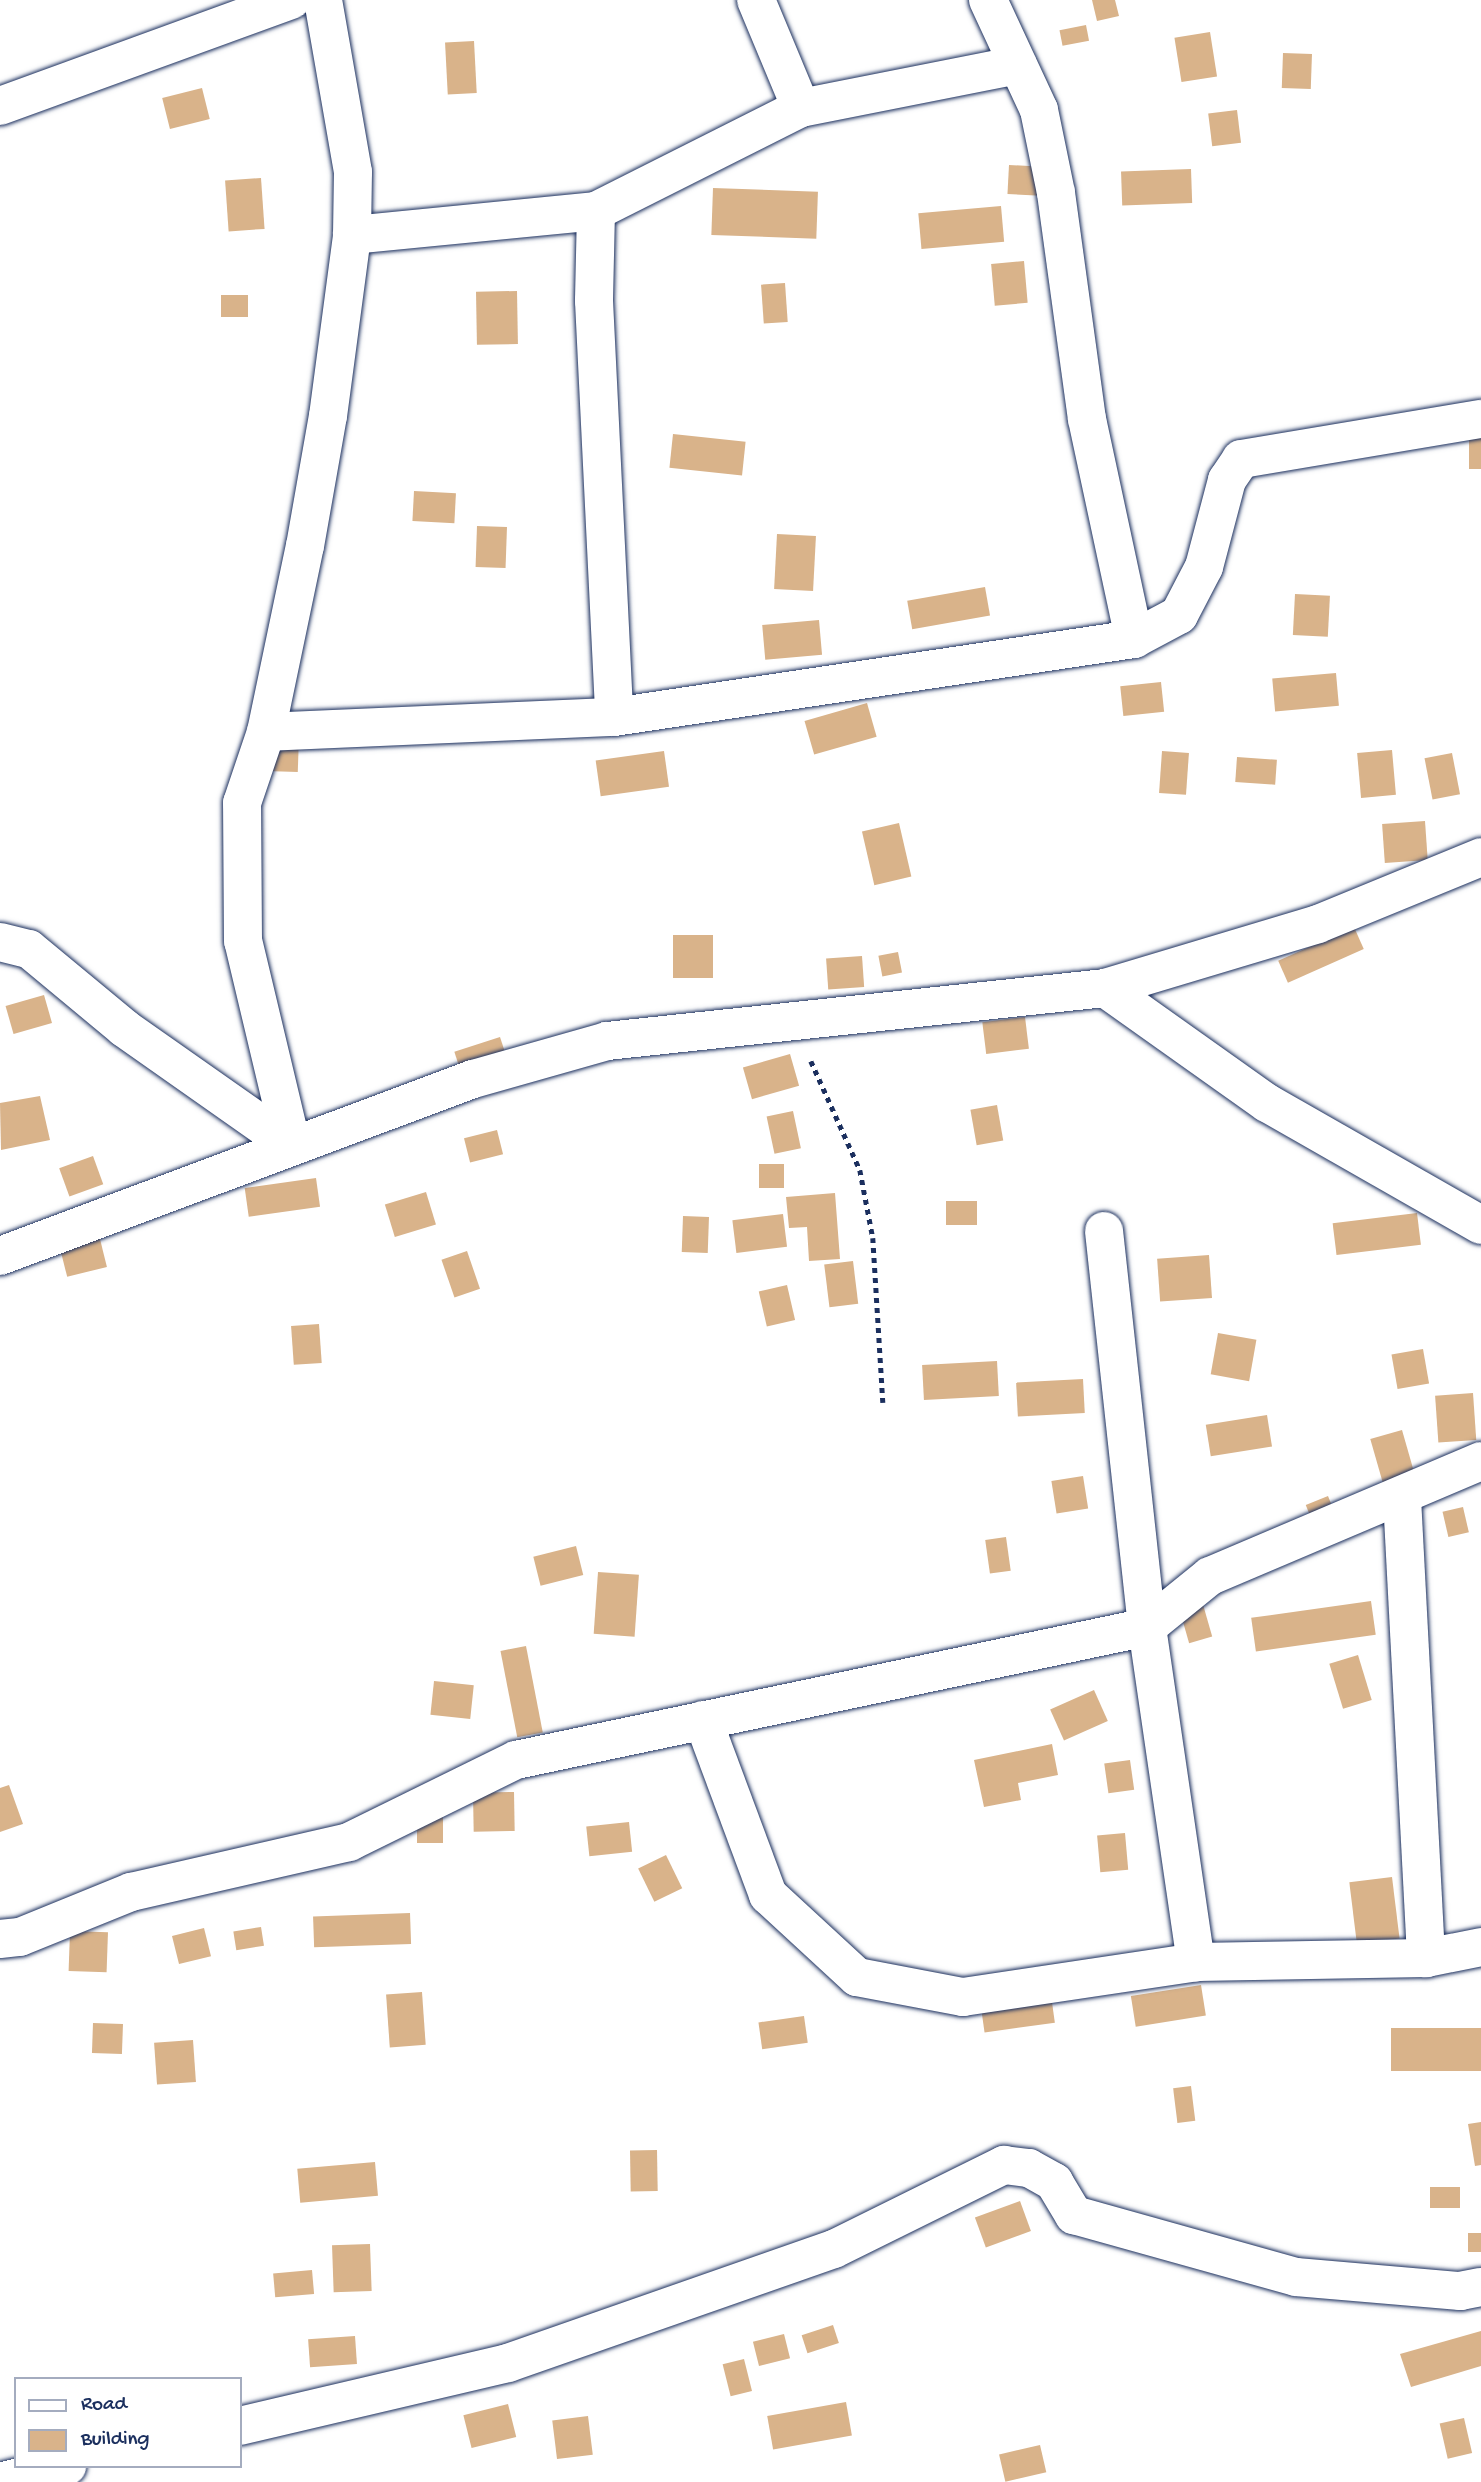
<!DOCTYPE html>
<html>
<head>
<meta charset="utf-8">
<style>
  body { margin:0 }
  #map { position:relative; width:1481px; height:2482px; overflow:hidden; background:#fff; font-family:"Gochi Hand",sans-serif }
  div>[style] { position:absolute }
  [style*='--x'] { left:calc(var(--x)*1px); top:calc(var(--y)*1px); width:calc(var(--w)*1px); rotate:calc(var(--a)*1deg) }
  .building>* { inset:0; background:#d9b38a; transform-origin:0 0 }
  .path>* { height:4.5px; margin-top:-2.25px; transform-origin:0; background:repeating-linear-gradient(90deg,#1b2f5e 0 5px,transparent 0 10px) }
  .roads { filter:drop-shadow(0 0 2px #1b2f5e) drop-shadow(0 0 2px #1b2f5e) }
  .street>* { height:38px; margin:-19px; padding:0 19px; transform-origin:19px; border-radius:19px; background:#fff }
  span { translate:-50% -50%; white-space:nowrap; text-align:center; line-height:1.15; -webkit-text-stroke:5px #fff; paint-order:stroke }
  .legend { position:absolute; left:14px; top:2377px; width:228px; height:91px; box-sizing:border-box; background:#fff; border:2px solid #a4acbf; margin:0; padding:9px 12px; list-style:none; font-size:21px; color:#1b2f5e }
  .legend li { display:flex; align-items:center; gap:14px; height:35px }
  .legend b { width:35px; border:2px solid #a4acbf }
</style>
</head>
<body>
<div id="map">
  <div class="building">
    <i style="clip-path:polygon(1092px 0,1115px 0,1119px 16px,1097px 21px)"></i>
    <i style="left:1086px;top:25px;width:16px;height:27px;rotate:79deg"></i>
    <i style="left:1210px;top:32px;width:45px;height:36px;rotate:81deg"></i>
    <i style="left:474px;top:41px;width:52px;height:29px;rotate:87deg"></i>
    <i style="left:1283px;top:53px;width:29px;height:35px;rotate:2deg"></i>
    <i style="left:202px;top:88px;width:32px;height:41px;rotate:76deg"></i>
    <i style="left:1237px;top:110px;width:33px;height:29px;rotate:83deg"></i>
    <i style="left:1009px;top:165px;width:33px;height:29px;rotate:3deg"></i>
    <i style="left:1191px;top:169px;width:34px;height:70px;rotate:88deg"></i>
    <i style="left:261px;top:178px;width:51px;height:36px;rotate:86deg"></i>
    <i style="left:713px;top:188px;width:105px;height:47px;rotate:2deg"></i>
    <i style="left:1001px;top:206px;width:36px;height:83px;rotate:85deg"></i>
    <i style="left:1024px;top:261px;width:42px;height:33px;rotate:85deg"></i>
    <i style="left:785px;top:283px;width:39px;height:24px;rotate:86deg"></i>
    <i style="left:517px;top:291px;width:53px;height:41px;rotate:89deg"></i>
    <i style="left:221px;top:295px;width:27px;height:22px"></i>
    <i style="left:673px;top:434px;width:73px;height:34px;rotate:6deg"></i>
    <i style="left:1469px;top:434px;width:12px;height:35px"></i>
    <i style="left:414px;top:491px;width:42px;height:30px;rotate:3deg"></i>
    <i style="left:477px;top:526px;width:30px;height:41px;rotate:2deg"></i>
    <i style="left:777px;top:534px;width:39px;height:55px;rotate:3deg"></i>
    <i style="left:985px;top:587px;width:29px;height:79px;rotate:80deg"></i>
    <i style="left:1295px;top:594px;width:35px;height:41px;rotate:3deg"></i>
    <i style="left:819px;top:620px;width:35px;height:57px;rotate:85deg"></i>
    <i style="left:1336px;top:673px;width:33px;height:64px;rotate:85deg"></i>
    <i style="left:1161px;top:682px;width:30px;height:41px;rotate:84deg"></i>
    <i style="left:867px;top:703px;width:35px;height:65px;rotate:74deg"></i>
    <i style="left:267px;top:736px;width:32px;height:35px;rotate:2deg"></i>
    <i style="left:1392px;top:750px;width:45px;height:35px;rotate:85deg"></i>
    <i style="left:664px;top:751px;width:36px;height:69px;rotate:82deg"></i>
    <i style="left:1162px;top:751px;width:27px;height:42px;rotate:4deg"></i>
    <i style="left:1452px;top:753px;width:42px;height:28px;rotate:79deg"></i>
    <i style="left:1237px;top:757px;width:40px;height:25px;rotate:4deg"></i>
    <i style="left:1425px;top:821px;width:39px;height:43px;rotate:86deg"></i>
    <i style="left:899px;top:823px;width:55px;height:38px;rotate:77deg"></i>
    <i style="left:1354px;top:927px;width:24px;height:83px;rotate:66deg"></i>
    <i style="left:673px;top:935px;width:40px;height:43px"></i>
    <i style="left:898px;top:952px;width:21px;height:20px;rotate:79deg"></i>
    <i style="left:862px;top:956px;width:31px;height:36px;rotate:86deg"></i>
    <i style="left:44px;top:995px;width:29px;height:40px;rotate:74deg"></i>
    <i style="left:1025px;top:1017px;width:32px;height:43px;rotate:83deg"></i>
    <i style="left:500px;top:1037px;width:23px;height:48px;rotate:72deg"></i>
    <i style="left:790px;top:1054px;width:33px;height:49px;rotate:74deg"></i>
    <i style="clip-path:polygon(40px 1096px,50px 1140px,1px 1150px,0 1103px)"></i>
    <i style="left:997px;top:1105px;width:36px;height:27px;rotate:80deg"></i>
    <i style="left:793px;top:1111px;width:38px;height:27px;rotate:78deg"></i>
    <i style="left:497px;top:1130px;width:25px;height:34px;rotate:76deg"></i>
    <i style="left:93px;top:1156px;width:30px;height:36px;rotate:70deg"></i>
    <i style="left:784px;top:1164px;width:24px;height:25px;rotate:90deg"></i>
    <i style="left:316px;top:1178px;width:29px;height:72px;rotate:82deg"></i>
    <i style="left:426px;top:1192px;width:34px;height:43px;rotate:73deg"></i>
    <i style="clip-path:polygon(835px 1193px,840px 1259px,809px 1261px,807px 1227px,789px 1228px,786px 1197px)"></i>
    <i style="left:946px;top:1201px;width:31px;height:24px"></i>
    <i style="left:1417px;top:1213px;width:32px;height:85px;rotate:83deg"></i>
    <i style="left:783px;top:1214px;width:33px;height:51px;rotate:83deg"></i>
    <i style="left:683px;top:1216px;width:26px;height:36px;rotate:2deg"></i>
    <i style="left:98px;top:1231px;width:37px;height:41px;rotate:76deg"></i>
    <i style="left:467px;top:1251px;width:40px;height:27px;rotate:71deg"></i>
    <i style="left:1209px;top:1255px;width:43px;height:52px;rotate:86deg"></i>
    <i style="left:853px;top:1261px;width:43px;height:29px;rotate:83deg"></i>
    <i style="left:787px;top:1285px;width:36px;height:29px;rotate:77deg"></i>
    <i style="left:319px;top:1324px;width:39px;height:28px;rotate:86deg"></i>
    <i style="left:1218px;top:1333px;width:39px;height:42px;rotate:10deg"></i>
    <i style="left:1423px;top:1349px;width:35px;height:32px;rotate:80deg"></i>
    <i style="left:997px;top:1361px;width:35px;height:75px;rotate:87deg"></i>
    <i style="left:1083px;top:1379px;width:34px;height:67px;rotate:87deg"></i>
    <i style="left:1473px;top:1393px;width:47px;height:38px;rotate:86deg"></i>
    <i style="left:1267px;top:1415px;width:32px;height:62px;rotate:81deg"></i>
    <i style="left:1402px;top:1430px;width:45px;height:33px;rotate:74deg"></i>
    <i style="left:1083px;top:1476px;width:33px;height:32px;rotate:81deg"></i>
    <i style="left:1328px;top:1496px;width:22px;height:24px;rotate:68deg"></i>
    <i style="left:1463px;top:1507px;width:26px;height:21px;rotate:77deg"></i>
    <i style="left:1006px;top:1537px;width:34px;height:21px;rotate:82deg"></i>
    <i style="left:576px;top:1546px;width:30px;height:44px;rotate:76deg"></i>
    <i style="left:598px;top:1572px;width:41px;height:62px;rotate:4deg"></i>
    <i style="left:1202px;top:1601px;width:37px;height:24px;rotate:74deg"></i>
    <i style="left:1371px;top:1601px;width:34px;height:121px;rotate:82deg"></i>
    <i style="left:526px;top:1646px;width:88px;height:26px;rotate:79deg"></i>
    <i style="left:1358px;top:1655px;width:47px;height:30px;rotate:73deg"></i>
    <i style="left:434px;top:1681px;width:40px;height:34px;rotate:6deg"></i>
    <i style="left:1094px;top:1690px;width:34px;height:48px;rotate:66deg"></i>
    <i style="clip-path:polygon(1052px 1744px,1058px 1775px,1018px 1783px,1021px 1800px,984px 1807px,974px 1760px)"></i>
    <i style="left:1130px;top:1760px;width:30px;height:26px;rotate:82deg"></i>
    <i style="clip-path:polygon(9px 1785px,23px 1824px,0 1832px,0 1788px)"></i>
    <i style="left:514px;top:1792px;width:39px;height:41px;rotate:89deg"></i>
    <i style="left:417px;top:1813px;width:26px;height:30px"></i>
    <i style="left:629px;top:1822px;width:30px;height:43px;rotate:84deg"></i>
    <i style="left:1125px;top:1833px;width:37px;height:28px;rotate:85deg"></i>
    <i style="left:666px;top:1855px;width:37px;height:31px;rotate:64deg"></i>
    <i style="left:1392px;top:1877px;width:62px;height:43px;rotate:83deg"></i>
    <i style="left:410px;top:1913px;width:31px;height:97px;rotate:88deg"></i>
    <i style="left:261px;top:1927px;width:19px;height:28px;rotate:81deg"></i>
    <i style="left:204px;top:1928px;width:29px;height:33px;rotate:76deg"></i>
    <i style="left:70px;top:1931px;width:38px;height:40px;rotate:2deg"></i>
    <i style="left:1201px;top:1985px;width:31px;height:71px;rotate:81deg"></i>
    <i style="left:1050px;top:1988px;width:35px;height:71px;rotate:82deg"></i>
    <i style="left:422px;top:1992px;width:53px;height:36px;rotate:86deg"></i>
    <i style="left:804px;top:2016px;width:27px;height:46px;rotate:82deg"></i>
    <i style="left:93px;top:2023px;width:30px;height:30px;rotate:2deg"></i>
    <i style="left:1481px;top:2028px;width:43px;height:90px;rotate:90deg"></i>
    <i style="left:193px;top:2040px;width:42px;height:39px;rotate:86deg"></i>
    <i style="left:1191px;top:2086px;width:35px;height:18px;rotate:83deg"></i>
    <i style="clip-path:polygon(1481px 2122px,1481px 2165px,1475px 2166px,1468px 2124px)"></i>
    <i style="left:657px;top:2150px;width:41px;height:27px;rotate:89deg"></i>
    <i style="left:375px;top:2162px;width:34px;height:78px;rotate:85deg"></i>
    <i style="left:1460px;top:2187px;width:21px;height:30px;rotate:90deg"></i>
    <i style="left:1020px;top:2201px;width:32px;height:48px;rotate:70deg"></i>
    <i style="left:1481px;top:2233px;width:19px;height:13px;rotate:90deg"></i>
    <i style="left:370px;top:2244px;width:47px;height:38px;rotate:88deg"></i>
    <i style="left:312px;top:2270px;width:24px;height:39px;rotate:85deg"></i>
    <i style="left:833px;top:2325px;width:19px;height:33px;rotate:72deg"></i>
    <i style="clip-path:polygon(1481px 2331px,1481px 2366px,1411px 2387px,1400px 2354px)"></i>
    <i style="left:784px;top:2334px;width:25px;height:32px;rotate:76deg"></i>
    <i style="left:355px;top:2336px;width:28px;height:47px;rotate:86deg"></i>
    <i style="left:744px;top:2359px;width:33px;height:22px;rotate:76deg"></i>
    <i style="left:846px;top:2402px;width:34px;height:80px;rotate:80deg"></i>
    <i style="left:508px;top:2404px;width:34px;height:46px;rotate:76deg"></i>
    <i style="left:588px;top:2416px;width:39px;height:36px;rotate:83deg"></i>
    <i style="left:1464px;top:2418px;width:36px;height:25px;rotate:77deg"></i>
    <i style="left:1040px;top:2445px;width:28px;height:42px;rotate:77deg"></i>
  </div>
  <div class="path">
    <i style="--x:811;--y:1061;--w:120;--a:65.8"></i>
    <i style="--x:860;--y:1170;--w:69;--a:79.2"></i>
    <i style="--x:873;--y:1238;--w:165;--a:86.5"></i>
  </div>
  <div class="roads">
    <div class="street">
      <i style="--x:756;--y:0;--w:117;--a:67.4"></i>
      <i style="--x:988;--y:0;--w:121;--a:65.1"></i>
      <i style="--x:1039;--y:110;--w:85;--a:78.4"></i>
      <i style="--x:1056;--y:193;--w:228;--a:82.2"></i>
      <i style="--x:1087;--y:419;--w:225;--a:77.9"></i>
      <i style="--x:0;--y:106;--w:310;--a:-20"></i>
      <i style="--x:596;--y:211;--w:90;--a:91.3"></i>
      <i style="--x:594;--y:301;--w:416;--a:87.2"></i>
      <i style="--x:352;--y:235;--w:245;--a:-5.6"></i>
      <i style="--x:596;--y:211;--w:229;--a:-26.7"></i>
      <i style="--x:801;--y:108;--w:221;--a:-11.2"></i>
      <i style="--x:266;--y:732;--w:348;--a:-2.5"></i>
      <i style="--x:614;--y:717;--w:526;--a:-8.53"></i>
      <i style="--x:1134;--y:639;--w:51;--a:-28.1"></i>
      <i style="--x:1179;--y:615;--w:54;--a:-62.5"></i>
      <i style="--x:1204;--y:567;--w:90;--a:-75.2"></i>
      <i style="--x:1227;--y:480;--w:25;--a:-56"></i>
      <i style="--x:1241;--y:459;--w:243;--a:-9.5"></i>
      <i style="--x:0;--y:942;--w:30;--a:14"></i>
      <i style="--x:29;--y:949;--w:124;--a:39.7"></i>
      <i style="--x:124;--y:1028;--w:205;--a:35.1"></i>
      <i style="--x:1105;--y:988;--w:199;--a:35.4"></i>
      <i style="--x:1267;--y:1103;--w:246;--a:29.7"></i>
      <i style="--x:292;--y:1146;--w:211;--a:-103.4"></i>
      <i style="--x:243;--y:941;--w:138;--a:-90.4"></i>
      <i style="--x:242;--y:803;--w:75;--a:-71.3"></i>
      <i style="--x:266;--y:732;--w:190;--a:-78.2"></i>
      <i style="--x:305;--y:546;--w:132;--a:-80"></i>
      <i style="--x:328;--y:416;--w:183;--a:-82.4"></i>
      <i style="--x:352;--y:235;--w:63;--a:-89.1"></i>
      <i style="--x:353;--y:172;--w:175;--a:-99.9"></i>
      <i style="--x:1104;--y:1231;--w:398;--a:83.8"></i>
      <i style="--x:1147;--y:1627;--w:339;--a:81.7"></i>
      <i style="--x:0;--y:1256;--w:505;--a:-20.52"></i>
      <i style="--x:473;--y:1079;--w:139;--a:-15.8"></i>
      <i style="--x:607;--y:1041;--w:501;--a:-6.07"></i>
      <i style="--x:1105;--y:988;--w:222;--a:-16.7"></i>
      <i style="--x:1318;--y:924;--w:176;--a:-22.3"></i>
      <i style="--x:1402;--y:1498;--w:461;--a:87"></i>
      <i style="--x:703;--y:1720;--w:187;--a:69.6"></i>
      <i style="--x:768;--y:1895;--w:121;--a:42.7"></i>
      <i style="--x:857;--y:1977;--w:108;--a:10.7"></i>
      <i style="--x:963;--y:1997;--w:236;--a:-8.5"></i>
      <i style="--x:1196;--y:1962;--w:230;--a:-1"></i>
      <i style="--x:1426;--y:1958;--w:56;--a:-11.3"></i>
      <i style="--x:0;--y:1939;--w:20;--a:-6"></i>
      <i style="--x:20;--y:1937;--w:120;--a:-22.1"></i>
      <i style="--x:131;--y:1892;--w:224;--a:-12.9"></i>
      <i style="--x:349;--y:1842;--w:186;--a:-26.2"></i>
      <i style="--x:516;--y:1760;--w:645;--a:-11.9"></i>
      <i style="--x:1147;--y:1627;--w:81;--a:-39"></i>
      <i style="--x:1210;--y:1576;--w:294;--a:-23"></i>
      <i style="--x:240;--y:2426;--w:275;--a:-13.2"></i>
      <i style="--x:508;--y:2363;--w:345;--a:-19.3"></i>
      <i style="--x:834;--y:2249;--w:190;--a:-26.3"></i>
      <i style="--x:1004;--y:2165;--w:25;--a:7"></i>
      <i style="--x:1029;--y:2168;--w:29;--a:29"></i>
      <i style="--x:1054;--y:2182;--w:39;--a:59"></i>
      <i style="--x:1074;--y:2215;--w:230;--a:15.6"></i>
      <i style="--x:1296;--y:2277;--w:165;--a:4.9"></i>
      <i style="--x:1460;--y:2291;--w:21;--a:-11"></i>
      <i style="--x:3;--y:2481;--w:66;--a:-13.2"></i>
    </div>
  </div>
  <ul class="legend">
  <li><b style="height:9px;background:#fff"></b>Road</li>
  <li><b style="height:19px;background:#d9b38a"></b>Building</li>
  </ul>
</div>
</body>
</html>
